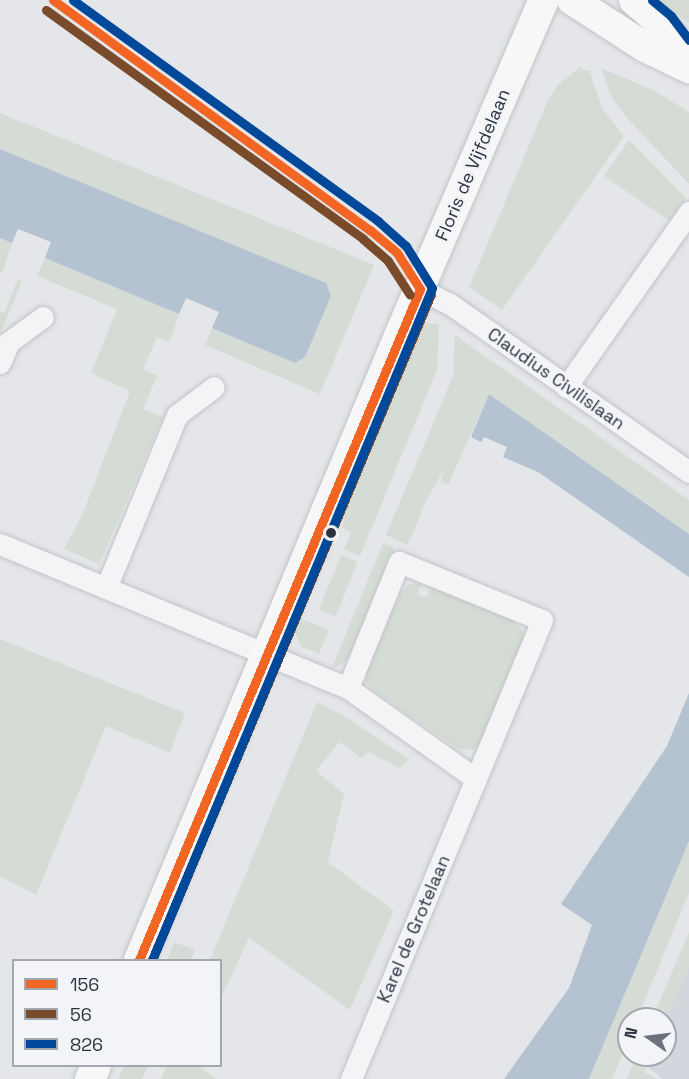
<!DOCTYPE html>
<html>
<head>
<meta charset="utf-8">
<style>
  body { margin:0 }
  #map { position:relative; width:689px; height:1079px; overflow:hidden; background:#e4e6e9; font-family:"Space Grotesk",sans-serif }
  div>[style] { position:absolute }
  [style*='--x'] { left:calc(var(--x)*1px); top:calc(var(--y)*1px); width:calc(var(--w)*1px); rotate:calc(var(--a)*1deg) }
  .built>* { inset:0; background:#d3d6dc }
  .green>* { inset:0; background:#d5dcd5; transform-origin:0 0 }
  .water>* { inset:0; background:#b5c2d1 }
  .roads { filter:drop-shadow(0 0 2px #c2c4c7) drop-shadow(0 0 2px #c2c4c7) }
  .street>* { height:21px; margin:-10.5px; padding:0 10.5px; transform-origin:10.5px; border-radius:10.5px; background:#f4f4f6 }
  .secondary>* { height:30px; margin:-15px; padding:0 15px; transform-origin:15px; border-radius:15px; background:#f7f7f8 }
  .bus-1>* { height:9px; margin:-4.5px; padding:0 4.5px; transform-origin:4.5px; border-radius:4.5px; background:#f26522 }
  .bus-2>* { height:9px; margin:-4.5px; padding:0 4.5px; transform-origin:4.5px; border-radius:4.5px; background:#7a4b2a }
  .bus-3>* { height:9px; margin:-4.5px; padding:0 4.5px; transform-origin:4.5px; border-radius:4.5px; background:#004899 }
  .dots>* { width:16px; height:16px; translate:-50% -50%; box-sizing:border-box; border:3px solid #f3f4f8; border-radius:50% }
  span { translate:-50% -50%; white-space:nowrap; text-align:center; line-height:1.15; -webkit-text-stroke:5px #f3f4f8; paint-order:stroke }
  .street-label { font-size:18px; color:#2c3341 }
  .legend { position:absolute; left:12px; top:959px; width:210px; height:108px; box-sizing:border-box; background:#f3f4f8; border:2px solid #a3a7af; margin:0; padding:8px 10px; list-style:none; font-size:18px; color:#2c3341 }
  .legend li { display:flex; align-items:center; gap:12px; height:30px }
  .legend b { width:30px; border:2px solid #a3a7af }
  .north { position:absolute; left:617px; top:1007px; width:60px; height:60px; box-sizing:border-box; background:#f3f4f8; border:2px solid #a3a7af; border-radius:50%; rotate:284deg; font-size:16px; font-weight:700; line-height:24px; text-align:center; color:#2c3341 }
  .north::after { content:''; display:block; margin:auto; width:21px; height:27px; background:#6c727c; clip-path:polygon(50% 0,100% 100%,50% 72%,0 100%) }
</style>
</head>
<body>
<div id="map">
  <div class="built">
    <i style="clip-path:polygon(689px 943px,689px 1079px,662px 1079px,640px 1060px,642px 1055px,665px 1055px,665px 1019px)"></i>
  </div>
  <div class="green">
    <i style="clip-path:polygon(659px 0,689px 0,689px 23px)"></i>
    <i style="clip-path:polygon(581px 66px,582px 71px,589px 70px,602px 108px,624px 136px,502px 310px,469px 287px,549px 98px,558px 85px)"></i>
    <i style="clip-path:polygon(601px 68px,655px 91px,689px 112px,689px 184px,626px 117px,611px 96px)"></i>
    <i style="clip-path:polygon(0 113px,374px 265px,320px 394px,205px 345px,212px 328px,299px 362px,331px 296px,326px 284px,0 149px)"></i>
    <i style="clip-path:polygon(629px 140px,686px 198px,670px 221px,604px 176px)"></i>
    <i style="clip-path:polygon(0 238px,12px 243px,2px 273px,0 272px)"></i>
    <i style="clip-path:polygon(45px 258px,179px 314px,170px 342px,157px 337px,143px 369px,157px 376px,143px 409px,163px 417px,99px 564px,64px 549px,83px 513px,130px 391px,91px 373px,117px 309px,37px 276px)"></i>
    <i style="clip-path:polygon(18px 279px,22px 281px,0 334px,0 311px,4px 313px)"></i>
    <i style="clip-path:polygon(421px 323px,439px 324px,437px 370px,360px 556px,344px 549px,351px 532px,342px 528px,352px 486px)"></i>
    <i style="clip-path:polygon(455px 335px,689px 500px,689px 534px,489px 394px,448px 485px,441px 482px,443px 471px,425px 503px,408px 545px,386px 535px,453px 376px)"></i>
    <i style="clip-path:polygon(383px 543px,394px 547px,393px 558px,387px 564px,348px 658px,343px 664px,332px 668px)"></i>
    <i style="left:341px;top:555px;width:18px;height:59px;rotate:22deg"></i>
    <i style="clip-path:polygon(422px 583px,417px 594px,426px 598px,431px 587px,514px 621px,523px 631px,524px 636px,480px 745px,472px 750px,458px 749px,370px 688px,366px 682px,366px 674px,400px 593px,410px 584px)"></i>
    <i style="clip-path:polygon(298px 617px,329px 630px,319px 654px,302px 647px,296px 634px,292px 632px)"></i>
    <i style="clip-path:polygon(0 639px,185px 713px,170px 753px,106px 726px,36px 895px,0 877px)"></i>
    <i style="clip-path:polygon(317px 702px,348px 718px,408px 759px,400px 768px,368px 752px,361px 758px,339px 742px,316px 771px,344px 794px,328px 862px,394px 911px,350px 1010px,249px 938px,221px 998px,220px 960px,210px 960px)"></i>
    <i style="clip-path:polygon(689px 841px,689px 893px,637px 1019px,629px 1019px,629px 1037px,612px 1079px,589px 1079px)"></i>
    <i style="clip-path:polygon(689px 932px,689px 967px,665px 1023px,665px 1019px,652px 1019px)"></i>
    <i style="clip-path:polygon(174px 942px,195px 950px,191px 960px,167px 960px)"></i>
    <i style="clip-path:polygon(637px 1055px,652px 1055px,644px 1072px,658px 1079px,627px 1079px)"></i>
    <i style="clip-path:polygon(124px 1066px,148px 1066px,142px 1079px,118px 1079px)"></i>
    <i style="clip-path:polygon(166px 1066px,199px 1066px,217px 1079px,161px 1079px)"></i>
  </div>
  <div class="water">
    <i style="clip-path:polygon(0 149px,326px 283px,331px 296px,305px 357px,295px 363px,212px 328px,219px 312px,186px 298px,179px 314px,45px 258px,51px 242px,18px 229px,12px 243px,0 238px)"></i>
    <i style="clip-path:polygon(489px 394px,689px 534px,689px 577px,538px 472px,503px 457px,507px 447px,484px 437px,481px 442px,471px 437px)"></i>
    <i style="clip-path:polygon(689px 693px,689px 841px,589px 1079px,504px 1079px,569px 988px,592px 925px,561px 904px,667px 746px)"></i>
  </div>
  <div class="roads">
    <div class="street">
      <i style="--x:420;--y:289;--w:34;--a:27"></i>
      <i style="--x:450;--y:304;--w:292;--a:35.1"></i>
      <i style="--x:0;--y:363;--w:23;--a:-67"></i>
      <i style="--x:9;--y:342;--w:42;--a:-36.3"></i>
      <i style="--x:566;--y:387;--w:214;--a:-54.9"></i>
      <i style="--x:0;--y:544;--w:377;--a:22.5"></i>
      <i style="--x:348;--y:688;--w:157;--a:35.4"></i>
      <i style="--x:106;--y:588;--w:187;--a:-67.7"></i>
      <i style="--x:177;--y:415;--w:46;--a:-37.1"></i>
      <i style="--x:348;--y:688;--w:136;--a:-68"></i>
      <i style="--x:399;--y:562;--w:154;--a:22.1"></i>
      <i style="--x:542;--y:620;--w:497;--a:112.6"></i>
    </div>
    <div class="secondary">
      <i style="--x:572;--y:0;--w:87;--a:32.8"></i>
      <i style="--x:645;--y:47;--w:49;--a:25.5"></i>
      <i style="--x:634;--y:0;--w:37;--a:41"></i>
      <i style="--x:662;--y:24;--w:45;--a:53.1"></i>
      <i style="--x:139;--y:960;--w:676;--a:-67.38"></i>
      <i style="--x:399;--y:336;--w:366;--a:-66.7"></i>
      <i style="--x:90;--y:1079;--w:14;--a:-65"></i>
    </div>
  </div>
  <div class="bus-1">
    <i style="--x:53;--y:0;--w:392;--a:36"></i>
    <i style="--x:370;--y:230;--w:35;--a:40"></i>
    <i style="--x:397;--y:253;--w:43;--a:57.4"></i>
    <i style="--x:139;--y:960;--w:727;--a:-67.28"></i>
  </div>
  <div class="bus-2">
    <i style="--x:46;--y:10;--w:391;--a:35.8"></i>
    <i style="--x:363;--y:239;--w:33;--a:41"></i>
    <i style="--x:388;--y:261;--w:40;--a:57.1"></i>
    <i style="--x:152;--y:960;--w:722;--a:-67.27"></i>
  </div>
  <div class="bus-3">
    <i style="--x:73;--y:0;--w:377;--a:35.9"></i>
    <i style="--x:378;--y:221;--w:38;--a:42"></i>
    <i style="--x:406;--y:246;--w:49;--a:58.2"></i>
    <i style="--x:432;--y:288;--w:728;--a:112.62"></i>
    <i style="--x:652;--y:0;--w:25;--a:40"></i>
    <i style="--x:671;--y:16;--w:30;--a:53"></i>
  </div>
  <div class="dots">
    <i style="left:331px;top:533px;background:#2c3341"></i>
  </div>
  <div class="street-label">
    <span style="left:473px;top:165px;rotate:-67deg">Floris de Vijfdelaan</span>
    <span style="left:556px;top:379px;rotate:35deg">Claudius Civilislaan</span>
    <span style="left:414px;top:929px;rotate:-67deg">Karel de Grotelaan</span>
  </div>
  <ul class="legend">
  <li><b style="height:8px;background:#f26522"></b>156</li>
  <li><b style="height:8px;background:#7a4b2a"></b>56</li>
  <li><b style="height:8px;background:#004899"></b>826</li>
  </ul>
  <div class="north">N</div>
</div>
</body>
</html>
